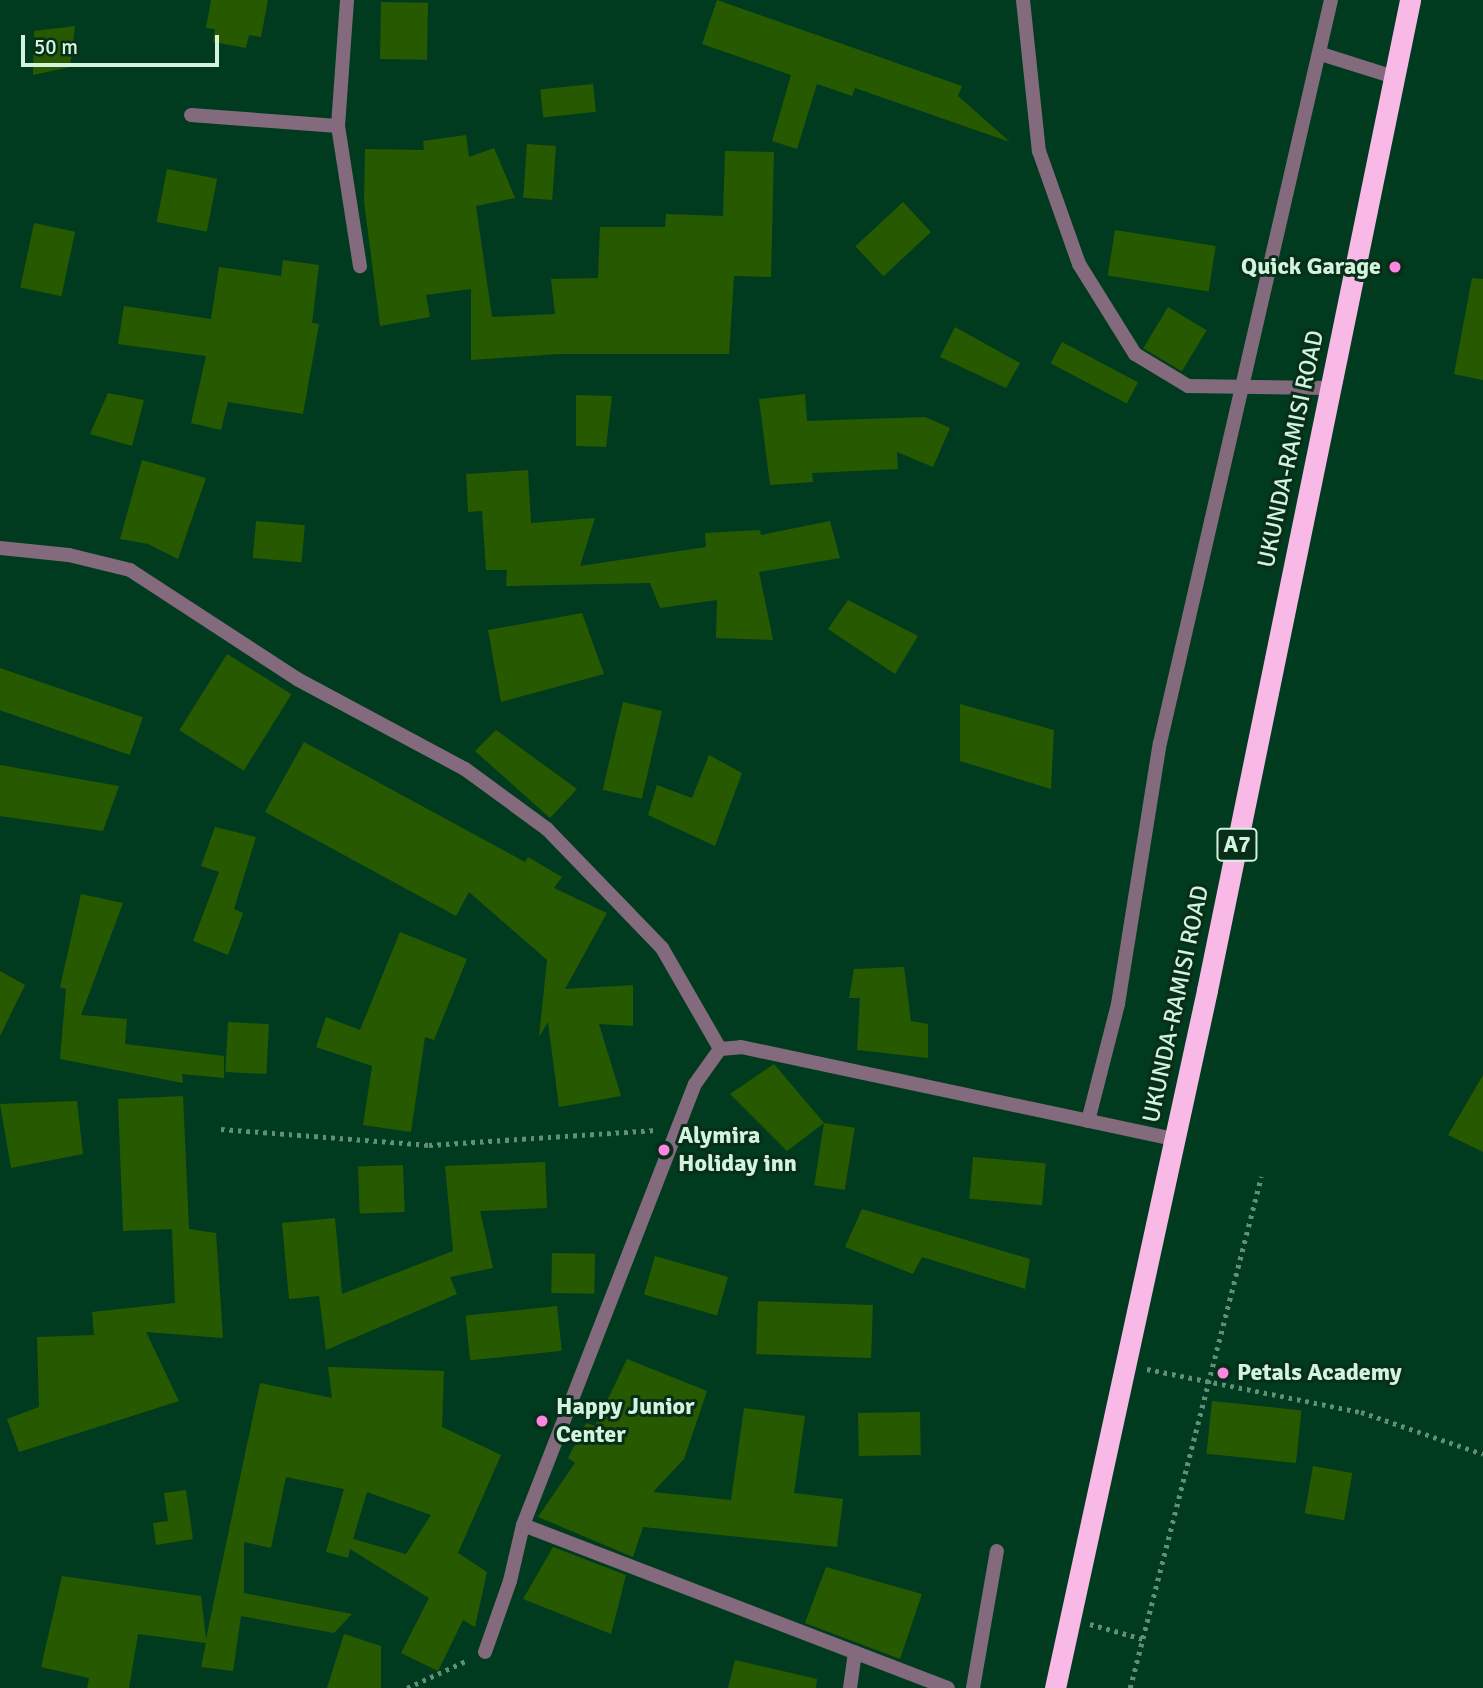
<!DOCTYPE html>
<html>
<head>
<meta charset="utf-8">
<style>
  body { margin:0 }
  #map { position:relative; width:1483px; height:1688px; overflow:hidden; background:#003b20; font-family:Signika,sans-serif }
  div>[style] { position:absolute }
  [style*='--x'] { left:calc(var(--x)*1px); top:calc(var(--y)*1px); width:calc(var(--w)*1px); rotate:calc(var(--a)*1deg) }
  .building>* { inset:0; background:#275900; transform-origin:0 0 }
  .path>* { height:4.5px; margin-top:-2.25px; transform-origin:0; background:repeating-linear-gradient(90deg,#619077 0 3.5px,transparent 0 8.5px) }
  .street>* { height:14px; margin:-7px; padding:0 7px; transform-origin:7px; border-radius:7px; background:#846a7d }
  .highway>* { height:21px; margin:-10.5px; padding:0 10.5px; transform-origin:10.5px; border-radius:10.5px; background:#f8b9e7 }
  .dots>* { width:19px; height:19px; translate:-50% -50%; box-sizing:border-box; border:4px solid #082e1a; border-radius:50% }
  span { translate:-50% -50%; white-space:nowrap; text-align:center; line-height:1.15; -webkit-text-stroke:6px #082e1a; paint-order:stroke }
  .shield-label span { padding:2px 5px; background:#082e1a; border:2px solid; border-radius:5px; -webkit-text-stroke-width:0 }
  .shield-label { font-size:23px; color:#d2f4dd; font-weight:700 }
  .poi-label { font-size:24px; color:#d2f4dd; font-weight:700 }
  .right { translate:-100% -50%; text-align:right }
  .left { translate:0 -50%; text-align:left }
  .street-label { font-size:24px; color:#d2f4dd }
  .scale { position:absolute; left:21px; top:35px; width:198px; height:32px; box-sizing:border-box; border:4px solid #d2f4dd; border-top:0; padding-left:9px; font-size:21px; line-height:24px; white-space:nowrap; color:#d2f4dd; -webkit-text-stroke:5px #082e1a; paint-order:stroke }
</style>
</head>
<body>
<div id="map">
  <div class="building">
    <i style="clip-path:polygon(211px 0,268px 0,261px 37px,249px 35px,246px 48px,213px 42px,215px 29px,206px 28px)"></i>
    <i style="clip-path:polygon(717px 0,962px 86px,958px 96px,1010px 142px,855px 88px,852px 96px,817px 84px,797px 149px,772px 141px,791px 75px,702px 44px)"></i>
    <i style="left:381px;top:2px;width:47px;height:57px;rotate:1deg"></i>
    <i style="clip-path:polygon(75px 26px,70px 67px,33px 75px,34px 31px)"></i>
    <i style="left:593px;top:84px;width:28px;height:53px;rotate:84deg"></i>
    <i style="clip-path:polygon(466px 135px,469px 157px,494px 148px,515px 198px,476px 206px,492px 317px,555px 314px,551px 279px,598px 278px,600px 227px,665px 227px,666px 214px,723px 216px,725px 151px,774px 152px,771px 277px,734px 276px,729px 354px,559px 354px,471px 360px,471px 289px,426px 295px,430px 317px,380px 326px,364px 201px,365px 149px,424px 150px,423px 141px)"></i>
    <i style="left:527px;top:144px;width:29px;height:54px;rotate:4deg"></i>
    <i style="left:167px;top:169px;width:51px;height:54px;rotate:11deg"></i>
    <i style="left:903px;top:202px;width:41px;height:65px;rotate:47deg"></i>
    <i style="left:34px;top:223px;width:42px;height:66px;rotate:12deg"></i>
    <i style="left:1115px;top:230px;width:102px;height:46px;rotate:9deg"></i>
    <i style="clip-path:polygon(283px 260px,319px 265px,312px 323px,319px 324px,303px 414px,228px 402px,221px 430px,191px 423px,206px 356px,118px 344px,124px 306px,211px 319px,219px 267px,281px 276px)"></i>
    <i style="clip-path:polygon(1472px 278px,1483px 279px,1483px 380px,1454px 374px)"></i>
    <i style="left:1168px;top:307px;width:45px;height:48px;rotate:31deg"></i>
    <i style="clip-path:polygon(955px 327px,1020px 363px,1006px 388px,940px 357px)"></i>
    <i style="left:1062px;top:342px;width:86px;height:24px;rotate:28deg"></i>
    <i style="clip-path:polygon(108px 393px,144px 400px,132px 446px,90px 434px)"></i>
    <i style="clip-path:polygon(805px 394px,807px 421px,925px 417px,950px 428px,933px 467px,897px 452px,898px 469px,812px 473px,813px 482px,770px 485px,759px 399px)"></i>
    <i style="clip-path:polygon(576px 395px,612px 396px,606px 447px,576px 446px)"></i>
    <i style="clip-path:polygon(142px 460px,206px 478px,178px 559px,148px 544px,120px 539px)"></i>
    <i style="clip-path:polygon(528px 470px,531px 523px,595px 518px,580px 566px,706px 547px,705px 533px,760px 530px,761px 535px,830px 521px,840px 558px,759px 572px,773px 640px,716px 638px,717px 600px,660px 608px,650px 583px,506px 586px,507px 570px,486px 570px,482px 511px,468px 512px,466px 474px)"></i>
    <i style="left:256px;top:521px;width:49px;height:37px;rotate:5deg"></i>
    <i style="clip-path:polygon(848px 600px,918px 636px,895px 674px,828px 629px)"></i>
    <i style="clip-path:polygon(582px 613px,604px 674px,501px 702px,488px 630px)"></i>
    <i style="left:227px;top:654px;width:76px;height:90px;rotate:32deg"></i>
    <i style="left:0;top:668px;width:151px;height:40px;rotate:19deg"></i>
    <i style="left:623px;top:702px;width:40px;height:90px;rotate:13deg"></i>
    <i style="clip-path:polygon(960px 704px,1054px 730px,1051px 789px,960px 761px)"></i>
    <i style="clip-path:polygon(496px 730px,577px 789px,550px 818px,475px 751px)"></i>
    <i style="clip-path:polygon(304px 742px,525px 862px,528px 857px,562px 877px,554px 888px,607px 913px,565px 989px,633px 985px,633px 1026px,599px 1024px,621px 1096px,559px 1107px,548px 1022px,539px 1037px,547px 960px,469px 892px,456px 916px,265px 812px)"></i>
    <i style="clip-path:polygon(709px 755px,742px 773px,715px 846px,648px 815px,657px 785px,692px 798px)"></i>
    <i style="clip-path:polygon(0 765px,119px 786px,103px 831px,0 816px)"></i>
    <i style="clip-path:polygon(215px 827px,256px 837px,234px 909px,243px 913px,228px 955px,193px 941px,219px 872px,201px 866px)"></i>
    <i style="clip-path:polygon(81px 894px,123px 903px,81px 1015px,127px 1019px,125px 1044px,224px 1056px,224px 1078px,182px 1074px,183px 1083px,60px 1059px,66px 989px,60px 987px)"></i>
    <i style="clip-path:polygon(400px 932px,467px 959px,434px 1040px,425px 1037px,411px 1132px,363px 1125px,372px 1066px,316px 1047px,326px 1017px,360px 1030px)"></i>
    <i style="clip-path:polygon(904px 967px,911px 1021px,928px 1024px,928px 1058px,857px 1050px,860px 998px,849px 998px,854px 969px)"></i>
    <i style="clip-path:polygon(0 971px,25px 985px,0 1036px)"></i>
    <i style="left:228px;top:1022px;width:41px;height:50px;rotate:3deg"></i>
    <i style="clip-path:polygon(774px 1064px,824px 1123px,787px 1151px,730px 1094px)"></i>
    <i style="clip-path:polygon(1483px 1075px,1483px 1152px,1448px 1135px)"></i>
    <i style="clip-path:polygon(183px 1096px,189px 1229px,216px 1233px,223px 1338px,146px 1332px,179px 1401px,19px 1452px,7px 1419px,39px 1407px,37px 1337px,94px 1335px,92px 1312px,175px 1303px,172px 1229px,123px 1231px,118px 1099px)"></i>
    <i style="clip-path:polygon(77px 1101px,83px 1154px,11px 1168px,0 1104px)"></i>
    <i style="left:824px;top:1123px;width:31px;height:63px;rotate:9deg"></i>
    <i style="left:973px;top:1157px;width:73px;height:42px;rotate:5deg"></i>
    <i style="clip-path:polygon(545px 1162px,547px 1208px,480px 1211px,493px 1268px,450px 1277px,457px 1294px,326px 1350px,319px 1296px,289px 1299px,282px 1223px,335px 1218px,342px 1294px,453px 1251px,445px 1166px)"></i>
    <i style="left:403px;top:1165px;width:47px;height:45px;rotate:88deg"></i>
    <i style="clip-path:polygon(862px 1209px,1030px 1259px,1025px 1289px,922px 1257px,913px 1274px,845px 1247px)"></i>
    <i style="left:552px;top:1253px;width:43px;height:40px;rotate:1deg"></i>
    <i style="left:655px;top:1256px;width:76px;height:40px;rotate:16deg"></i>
    <i style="left:758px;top:1301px;width:115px;height:53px;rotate:2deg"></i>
    <i style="left:557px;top:1306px;width:45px;height:92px;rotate:84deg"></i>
    <i style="clip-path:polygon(627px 1359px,707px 1391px,684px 1459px,653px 1492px,731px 1500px,744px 1408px,805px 1416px,794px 1493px,843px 1499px,837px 1547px,643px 1527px,633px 1557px,538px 1517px,575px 1463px,568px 1458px,586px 1423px,595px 1426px)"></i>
    <i style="clip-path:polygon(evenodd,328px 1367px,444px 1371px,442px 1427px,501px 1455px,458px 1553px,487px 1572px,475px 1627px,463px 1620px,438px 1671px,401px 1653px,429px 1598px,350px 1549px,348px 1558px,326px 1552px,344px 1489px,286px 1477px,271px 1548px,244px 1542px,244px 1593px,352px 1614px,334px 1633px,241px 1616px,233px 1671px,201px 1667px,206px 1643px,138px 1634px,129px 1688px,87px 1688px,89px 1678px,41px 1667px,62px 1576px,201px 1596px,206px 1639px,260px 1383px,332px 1398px,328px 1367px,367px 1492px,431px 1515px,406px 1554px,353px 1539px,367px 1492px)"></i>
    <i style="left:1212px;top:1401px;width:90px;height:53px;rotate:6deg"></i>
    <i style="left:920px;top:1412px;width:43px;height:62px;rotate:89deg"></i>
    <i style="left:1313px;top:1466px;width:40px;height:48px;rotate:10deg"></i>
    <i style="clip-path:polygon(186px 1490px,193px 1539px,156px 1545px,153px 1523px,168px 1521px,164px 1493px)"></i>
    <i style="clip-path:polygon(553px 1547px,626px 1575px,611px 1634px,523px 1599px)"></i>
    <i style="clip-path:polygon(826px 1567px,922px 1594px,900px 1659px,805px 1623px)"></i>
    <i style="clip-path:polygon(344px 1634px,381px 1646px,381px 1688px,327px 1688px)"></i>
    <i style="clip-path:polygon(735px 1660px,817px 1679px,816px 1688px,728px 1688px)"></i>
  </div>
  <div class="path">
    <i style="--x:221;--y:1129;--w:209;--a:4.4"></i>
    <i style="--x:429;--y:1145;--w:228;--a:-3.8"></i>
    <i style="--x:1147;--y:1369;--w:218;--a:11.4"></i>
    <i style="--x:1361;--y:1412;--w:129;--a:19"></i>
    <i style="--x:1090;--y:1624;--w:55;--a:15.8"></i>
    <i style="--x:407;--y:1688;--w:67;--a:-24.7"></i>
    <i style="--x:1130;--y:1688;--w:528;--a:-75.62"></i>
  </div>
  <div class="street">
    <i style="--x:1023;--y:0;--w:152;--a:84"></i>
    <i style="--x:1039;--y:151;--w:120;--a:70.5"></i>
    <i style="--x:1079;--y:264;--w:106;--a:58.1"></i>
    <i style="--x:1135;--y:354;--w:62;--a:31.1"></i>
    <i style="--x:1188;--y:386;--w:142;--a:0.8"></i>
    <i style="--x:1321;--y:54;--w:77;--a:17.5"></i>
    <i style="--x:191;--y:115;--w:147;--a:4.3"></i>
    <i style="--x:338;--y:126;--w:126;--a:-85.9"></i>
    <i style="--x:338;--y:126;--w:142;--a:81.1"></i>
    <i style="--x:0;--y:548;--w:69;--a:5.8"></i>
    <i style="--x:69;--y:555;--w:63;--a:13.8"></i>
    <i style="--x:130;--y:570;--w:199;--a:33.1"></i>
    <i style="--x:297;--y:679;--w:191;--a:28.2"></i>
    <i style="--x:465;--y:769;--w:102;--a:36.2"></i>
    <i style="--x:547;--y:829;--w:165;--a:46"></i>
    <i style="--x:662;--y:948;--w:116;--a:60.1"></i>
    <i style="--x:1088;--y:1121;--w:121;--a:-75.6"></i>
    <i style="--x:1118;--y:1004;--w:264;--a:-80.9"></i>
    <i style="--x:1160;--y:743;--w:762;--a:-77.04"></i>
    <i style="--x:523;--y:1525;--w:455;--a:21"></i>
    <i style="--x:485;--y:1652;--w:75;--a:-70.6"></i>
    <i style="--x:510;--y:1581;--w:57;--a:-76.9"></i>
    <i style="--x:523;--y:1525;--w:473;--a:-68.7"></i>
    <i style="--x:695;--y:1084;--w:43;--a:-54.5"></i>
    <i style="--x:720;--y:1049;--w:21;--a:-5"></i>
    <i style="--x:741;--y:1047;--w:444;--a:12"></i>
    <i style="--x:850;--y:1688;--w:36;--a:-82"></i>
    <i style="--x:973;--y:1688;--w:139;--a:-80.1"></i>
  </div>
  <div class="highway">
    <i style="--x:1055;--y:1688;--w:714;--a:-77.71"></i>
    <i style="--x:1207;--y:990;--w:1011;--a:-78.41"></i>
  </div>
  <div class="dots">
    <i style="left:1395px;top:267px;background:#fd86e2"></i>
    <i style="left:664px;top:1150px;background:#fd86e2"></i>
    <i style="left:1223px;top:1373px;background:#fd86e2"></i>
    <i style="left:542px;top:1421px;background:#fd86e2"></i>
  </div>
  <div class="shield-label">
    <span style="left:1237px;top:845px">A7</span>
  </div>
  <div class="poi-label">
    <span class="right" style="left:1381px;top:267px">Quick Garage</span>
    <span class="left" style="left:678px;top:1150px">Alymira<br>Holiday inn</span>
    <span class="left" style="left:1237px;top:1373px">Petals Academy</span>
    <span class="left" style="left:556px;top:1421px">Happy Junior<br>Center</span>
  </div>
  <div class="street-label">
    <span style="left:1291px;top:449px;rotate:-78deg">UKUNDA-RAMISI ROAD</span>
    <span style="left:1176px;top:1004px;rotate:-78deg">UKUNDA-RAMISI ROAD</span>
  </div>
  <div class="scale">50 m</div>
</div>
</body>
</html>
